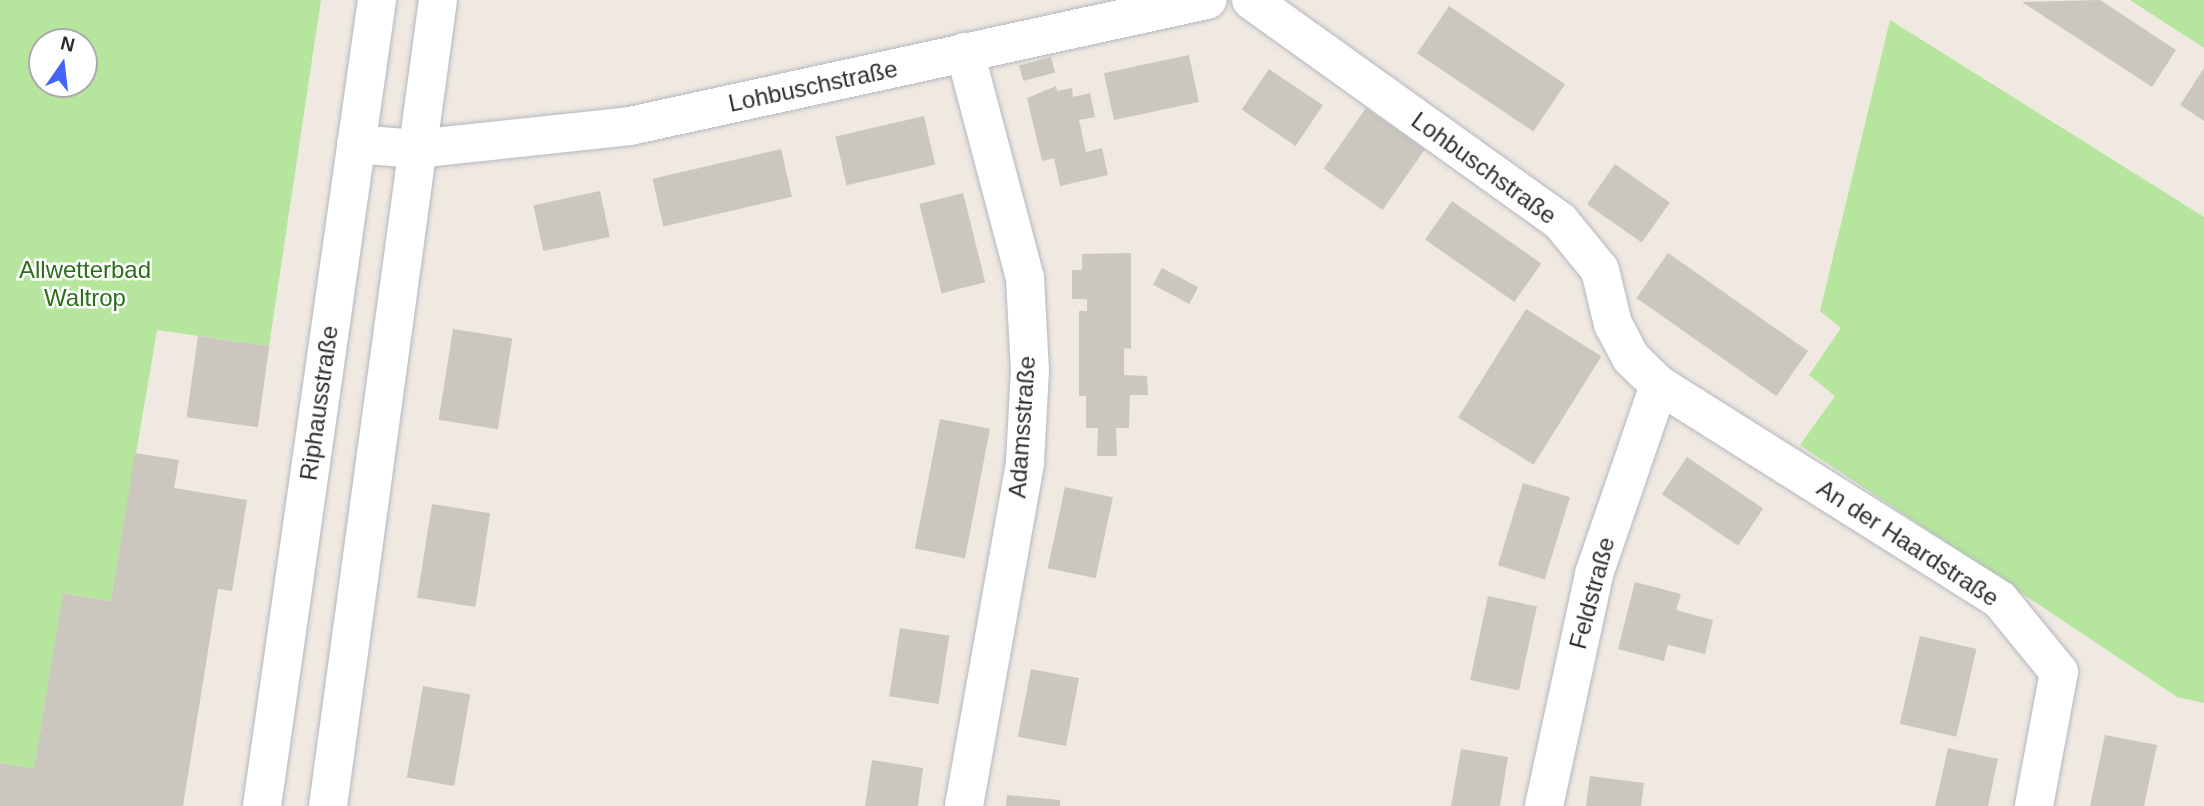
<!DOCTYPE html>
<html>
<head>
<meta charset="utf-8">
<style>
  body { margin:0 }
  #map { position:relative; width:2204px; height:806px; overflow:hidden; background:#efe9e1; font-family:Arial,sans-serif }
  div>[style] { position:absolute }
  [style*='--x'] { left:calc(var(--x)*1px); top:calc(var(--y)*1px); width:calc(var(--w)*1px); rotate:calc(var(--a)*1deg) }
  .green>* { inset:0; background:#b6e59e }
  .building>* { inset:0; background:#cbc7bf; transform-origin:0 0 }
  .roads { filter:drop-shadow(0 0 2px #b4b7c1) drop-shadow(0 0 2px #b4b7c1) }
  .street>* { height:38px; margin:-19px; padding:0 19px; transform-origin:19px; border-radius:19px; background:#fff }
  .secondary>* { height:38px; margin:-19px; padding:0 19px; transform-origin:19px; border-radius:19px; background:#fff }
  span { translate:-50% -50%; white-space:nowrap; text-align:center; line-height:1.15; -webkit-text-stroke:5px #fff; paint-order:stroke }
  .street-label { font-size:24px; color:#2e2e2e }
  .park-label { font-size:24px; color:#2c6e1b }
  .north { position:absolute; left:28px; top:28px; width:70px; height:70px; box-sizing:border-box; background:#fff; border:2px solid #ababab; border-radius:50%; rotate:14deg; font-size:19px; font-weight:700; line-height:28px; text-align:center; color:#2e2e2e }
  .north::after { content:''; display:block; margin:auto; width:24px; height:32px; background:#4264fb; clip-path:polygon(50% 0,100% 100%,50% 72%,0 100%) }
</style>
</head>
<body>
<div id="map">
  <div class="green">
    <i style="clip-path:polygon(evenodd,0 0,321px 0,269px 346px,157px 330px,111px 601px,63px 593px,34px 769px,0 763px,0 0,42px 42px,84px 42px,84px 84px,42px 84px,42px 42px)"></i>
    <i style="clip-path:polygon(2130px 0,2204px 0,2204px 48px)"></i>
    <i style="clip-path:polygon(1890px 20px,2204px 217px,2204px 703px,2177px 697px,1800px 445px,1835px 396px,1809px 375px,1841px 328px,1820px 311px)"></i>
  </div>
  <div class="building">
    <i style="clip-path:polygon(2100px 0,2176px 50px,2152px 87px,2022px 2px)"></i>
    <i style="left:1449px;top:6px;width:140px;height:57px;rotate:34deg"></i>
    <i style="left:1189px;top:55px;width:48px;height:87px;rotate:78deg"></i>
    <i style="left:1051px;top:57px;width:16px;height:33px;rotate:75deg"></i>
    <i style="clip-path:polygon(2204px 68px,2204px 121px,2180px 105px)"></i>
    <i style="left:1269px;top:69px;width:65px;height:49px;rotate:34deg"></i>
    <i style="clip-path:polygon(1056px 86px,1057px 91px,1072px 88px,1073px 97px,1090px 93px,1095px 117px,1079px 120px,1086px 152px,1102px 148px,1108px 175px,1060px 186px,1054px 158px,1042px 161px,1027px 98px)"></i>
    <i style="left:1366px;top:108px;width:72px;height:74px;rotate:35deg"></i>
    <i style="left:924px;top:116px;width:50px;height:91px;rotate:77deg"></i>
    <i style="left:781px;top:149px;width:49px;height:132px;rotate:77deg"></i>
    <i style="left:1615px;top:164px;width:67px;height:49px;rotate:35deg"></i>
    <i style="left:600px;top:191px;width:47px;height:68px;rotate:78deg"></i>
    <i style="left:963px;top:193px;width:92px;height:45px;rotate:76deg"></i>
    <i style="left:1452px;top:201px;width:109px;height:47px;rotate:35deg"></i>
    <i style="clip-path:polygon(1131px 253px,1131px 349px,1124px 348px,1124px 375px,1147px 376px,1148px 395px,1130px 395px,1129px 428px,1116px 428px,1117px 456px,1097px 456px,1098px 428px,1086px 428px,1086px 396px,1079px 396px,1079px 311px,1087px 311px,1087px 299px,1072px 299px,1072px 270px,1082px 270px,1082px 254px)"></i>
    <i style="left:1668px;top:253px;width:171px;height:55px;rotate:35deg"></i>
    <i style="left:1162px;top:268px;width:41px;height:19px;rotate:28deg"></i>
    <i style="left:1526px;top:309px;width:89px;height:128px;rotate:32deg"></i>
    <i style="left:453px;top:329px;width:60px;height:92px;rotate:9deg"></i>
    <i style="left:198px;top:336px;width:72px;height:82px;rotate:8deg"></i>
    <i style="left:940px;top:419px;width:51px;height:132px;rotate:11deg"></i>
    <i style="clip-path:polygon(135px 453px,179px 460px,174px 488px,247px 500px,232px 591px,218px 589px,183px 806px,0 806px,0 763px,34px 769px,63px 593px,111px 601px)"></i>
    <i style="left:1687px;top:457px;width:92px;height:45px;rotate:34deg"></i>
    <i style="left:1523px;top:483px;width:49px;height:86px;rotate:17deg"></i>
    <i style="left:1065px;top:487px;width:49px;height:83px;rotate:12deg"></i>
    <i style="left:432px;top:504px;width:59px;height:95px;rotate:9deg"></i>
    <i style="clip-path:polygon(1635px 582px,1681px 594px,1676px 610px,1713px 620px,1705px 654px,1668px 645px,1664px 661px,1618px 649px)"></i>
    <i style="left:1488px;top:596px;width:50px;height:86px;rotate:12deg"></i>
    <i style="left:900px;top:628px;width:50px;height:69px;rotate:9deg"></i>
    <i style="left:1920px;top:636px;width:58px;height:90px;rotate:13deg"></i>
    <i style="left:1031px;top:669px;width:49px;height:69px;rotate:11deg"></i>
    <i style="left:423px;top:686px;width:48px;height:93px;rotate:10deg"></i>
    <i style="clip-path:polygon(2105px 735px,2157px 745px,2144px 806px,2090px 806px)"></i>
    <i style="clip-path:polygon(1948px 748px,1998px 759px,1988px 806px,1935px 806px)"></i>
    <i style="clip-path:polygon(1461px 749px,1508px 757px,1500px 806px,1451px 806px)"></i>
    <i style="clip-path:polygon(872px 760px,923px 768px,918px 806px,865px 806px)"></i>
    <i style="clip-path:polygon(1590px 776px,1644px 783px,1641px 806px,1586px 806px)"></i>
    <i style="clip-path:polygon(1007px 795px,1060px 800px,1060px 806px,1006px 806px)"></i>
  </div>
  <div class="roads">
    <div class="street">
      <i style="--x:1251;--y:0;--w:380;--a:35.6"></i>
      <i style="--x:1560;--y:221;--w:63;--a:50.8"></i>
      <i style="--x:1600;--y:270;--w:56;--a:76.5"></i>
      <i style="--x:1613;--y:324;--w:38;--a:62"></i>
      <i style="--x:1631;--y:358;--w:39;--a:44"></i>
      <i style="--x:1659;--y:385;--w:403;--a:32.2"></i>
      <i style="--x:2000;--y:600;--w:93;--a:50.7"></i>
      <i style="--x:2059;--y:672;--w:136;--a:100.6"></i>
      <i style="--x:356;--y:144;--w:60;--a:4.8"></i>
      <i style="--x:416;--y:149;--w:215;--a:-6.1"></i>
      <i style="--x:630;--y:126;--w:591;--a:-12.32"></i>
      <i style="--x:964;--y:806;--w:349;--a:-79.9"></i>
      <i style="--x:1025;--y:462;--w:91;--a:-86.9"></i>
      <i style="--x:1030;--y:371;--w:93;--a:-93.1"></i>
      <i style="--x:1025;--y:278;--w:234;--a:-104.9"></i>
      <i style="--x:1544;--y:806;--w:237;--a:-77.8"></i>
      <i style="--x:1594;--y:574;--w:200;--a:-71"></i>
    </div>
    <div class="secondary">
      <i style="--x:262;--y:806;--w:814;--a:-81.88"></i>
      <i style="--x:328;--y:806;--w:813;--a:-82.23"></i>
    </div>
  </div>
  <div class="street-label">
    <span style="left:813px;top:86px;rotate:-12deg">Lohbuschstraße</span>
    <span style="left:1484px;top:168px;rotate:36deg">Lohbuschstraße</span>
    <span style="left:319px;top:403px;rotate:-82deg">Riphausstraße</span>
    <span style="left:1022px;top:427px;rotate:-86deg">Adamsstraße</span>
    <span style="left:1908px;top:543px;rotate:33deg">An der Haardstraße</span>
    <span style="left:1592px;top:593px;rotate:-75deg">Feldstraße</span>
  </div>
  <div class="park-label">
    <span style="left:85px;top:284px">Allwetterbad<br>Waltrop</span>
  </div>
  <div class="north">N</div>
</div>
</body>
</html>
